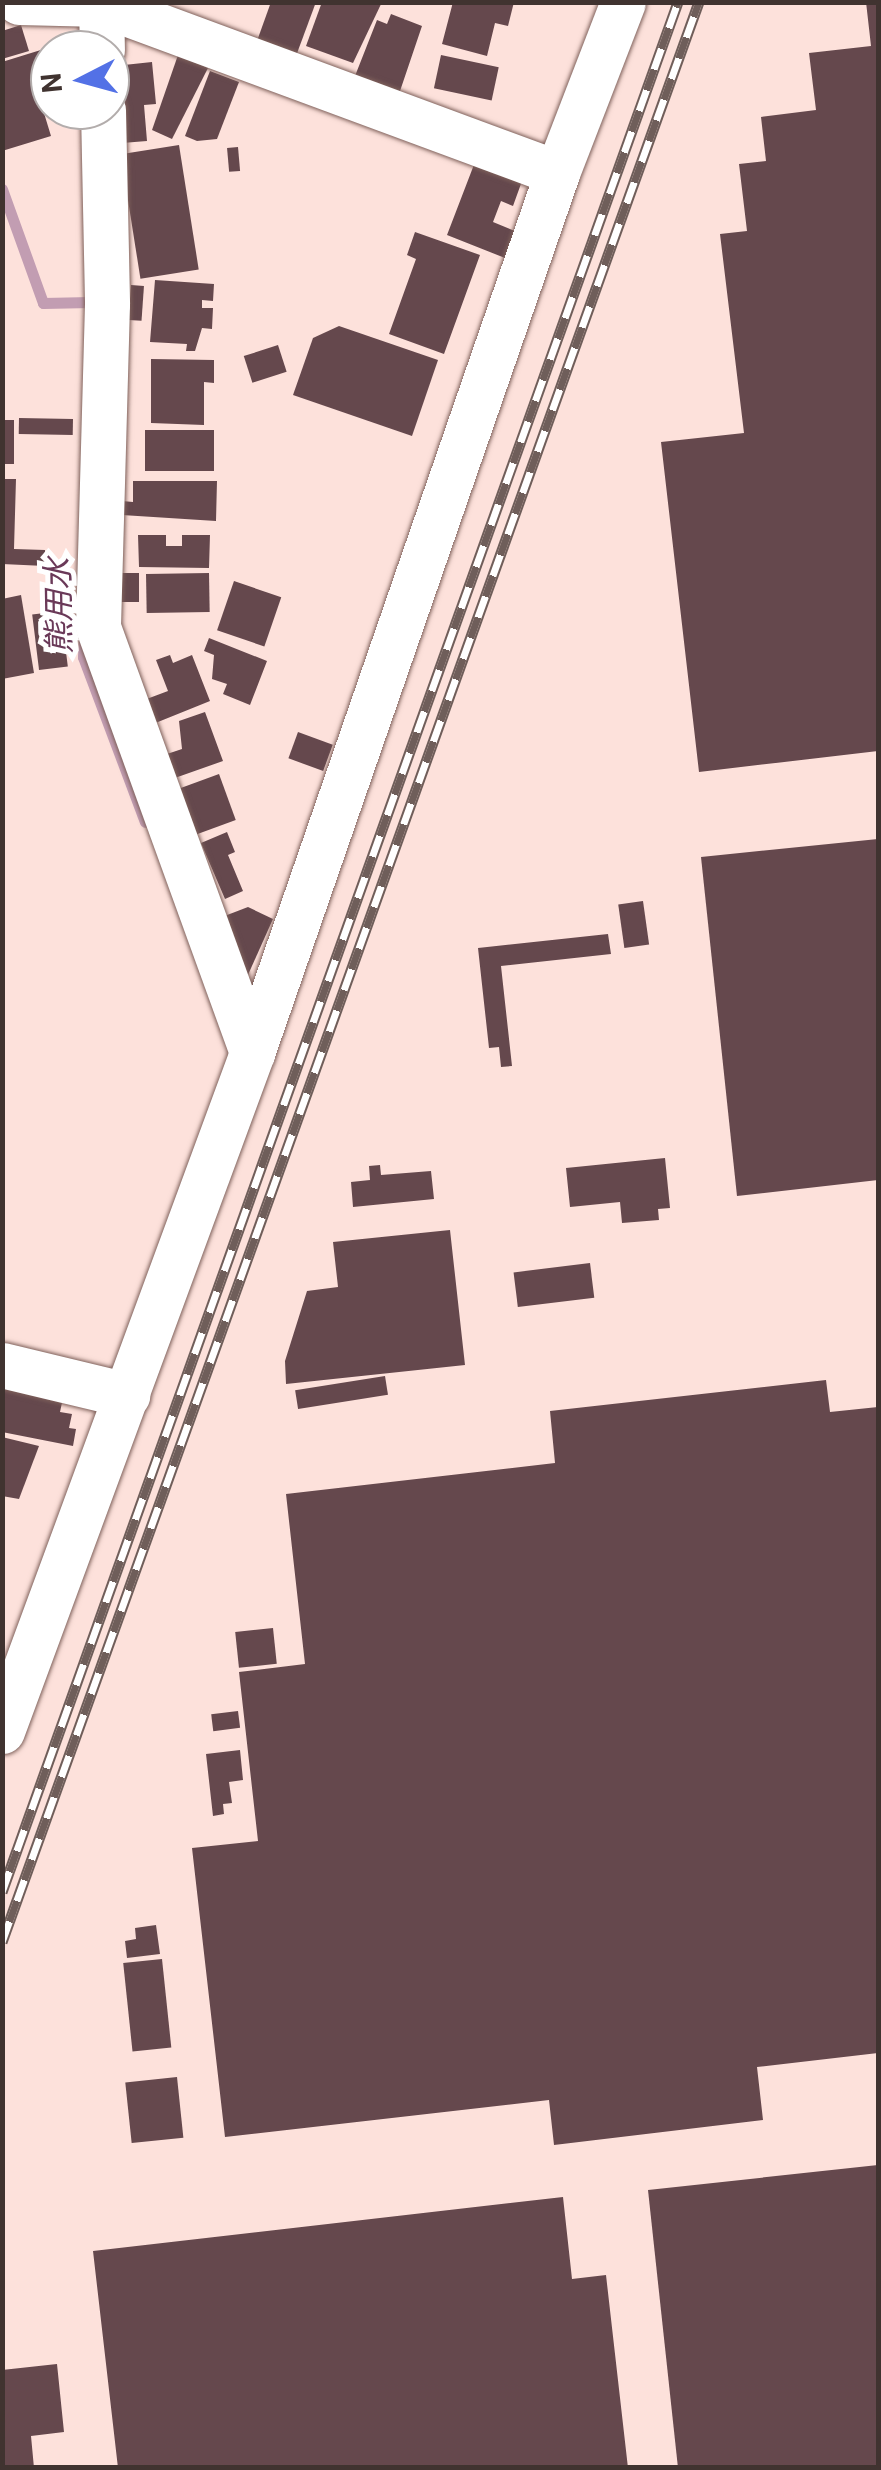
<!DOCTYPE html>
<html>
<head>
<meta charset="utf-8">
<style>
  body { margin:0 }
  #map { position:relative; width:881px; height:2470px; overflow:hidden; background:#fde1db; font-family:Roboto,"Noto Sans JP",sans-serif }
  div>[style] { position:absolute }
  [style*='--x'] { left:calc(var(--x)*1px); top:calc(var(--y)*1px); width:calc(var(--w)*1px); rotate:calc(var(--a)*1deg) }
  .stream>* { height:11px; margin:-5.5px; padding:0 5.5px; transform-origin:5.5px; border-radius:5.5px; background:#c29db2 }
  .building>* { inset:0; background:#65484d; transform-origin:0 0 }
  .roads { filter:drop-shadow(0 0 2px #7f615b) drop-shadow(0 0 2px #7f615b) }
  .minor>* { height:45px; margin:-22.5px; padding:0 22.5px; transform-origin:22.5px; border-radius:22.5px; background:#fff }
  .rail>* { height:11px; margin-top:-5.5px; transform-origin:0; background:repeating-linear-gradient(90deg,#fff 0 22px,#6f5e5a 0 44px); box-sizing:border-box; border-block:2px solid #6f5e5a }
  span { translate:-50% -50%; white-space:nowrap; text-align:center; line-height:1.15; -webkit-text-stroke:10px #fff; paint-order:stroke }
  .water-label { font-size:32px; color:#6a3958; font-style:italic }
  .frame { position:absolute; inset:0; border:5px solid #403330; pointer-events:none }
  .north { position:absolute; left:30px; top:30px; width:100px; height:100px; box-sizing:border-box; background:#fff; border:2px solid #b3adac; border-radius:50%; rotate:264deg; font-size:28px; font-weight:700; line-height:40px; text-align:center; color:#403330 }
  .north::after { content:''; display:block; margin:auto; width:35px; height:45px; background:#5371e6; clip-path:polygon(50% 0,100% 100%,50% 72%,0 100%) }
</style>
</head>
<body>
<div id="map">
  <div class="stream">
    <i style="--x:2;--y:189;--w:121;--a:70.2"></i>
    <i style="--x:43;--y:303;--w:48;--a:-1.2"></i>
    <i style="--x:91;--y:302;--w:7;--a:90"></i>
    <i style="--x:84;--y:637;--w:20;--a:93"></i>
    <i style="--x:83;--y:657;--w:176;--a:69.4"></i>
  </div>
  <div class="building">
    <i style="clip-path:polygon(271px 2px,316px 2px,296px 56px,257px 41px)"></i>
    <i style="clip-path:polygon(322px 2px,382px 2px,353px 63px,306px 46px)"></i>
    <i style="clip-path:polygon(453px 2px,514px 2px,508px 26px,495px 23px,487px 56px,442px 44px)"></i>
    <i style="clip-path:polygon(866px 2px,878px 2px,878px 751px,699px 772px,661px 442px,744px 433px,720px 234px,747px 231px,739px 164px,766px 161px,761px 117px,816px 110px,809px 53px,871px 46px)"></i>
    <i style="clip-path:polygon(391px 14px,422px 26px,399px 94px,355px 76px,377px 20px,387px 24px)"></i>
    <i style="clip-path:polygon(21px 25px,29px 51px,2px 59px,2px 31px)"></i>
    <i style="clip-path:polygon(44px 49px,50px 72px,33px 77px,51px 136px,2px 151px,2px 62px)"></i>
    <i style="clip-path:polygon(178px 55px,208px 68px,172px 139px,152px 130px)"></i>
    <i style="left:441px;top:55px;width:59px;height:34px;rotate:12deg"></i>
    <i style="clip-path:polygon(152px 62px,156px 104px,144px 105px,147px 141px,122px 143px,124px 65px)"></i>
    <i style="clip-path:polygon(210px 71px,239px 82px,217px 139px,197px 141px,185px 136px)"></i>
    <i style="left:179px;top:145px;width:126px;height:59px;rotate:81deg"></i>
    <i style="left:238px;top:147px;width:24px;height:11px;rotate:85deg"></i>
    <i style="clip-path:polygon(475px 162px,522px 181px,513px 206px,501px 201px,493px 222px,515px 231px,505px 258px,447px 235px)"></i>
    <i style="clip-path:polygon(415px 232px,480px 255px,444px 354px,389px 334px,416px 259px,407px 255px)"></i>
    <i style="clip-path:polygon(155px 280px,214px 284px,213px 301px,202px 300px,202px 308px,213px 308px,212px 329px,202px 328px,195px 351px,186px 351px,187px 344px,150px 342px)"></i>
    <i style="left:131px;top:285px;width:13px;height:35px;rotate:4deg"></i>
    <i style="clip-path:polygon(339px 326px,438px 360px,412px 436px,293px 395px,313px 338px)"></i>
    <i style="left:278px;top:345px;width:28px;height:36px;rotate:72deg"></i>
    <i style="clip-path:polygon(151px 359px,214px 360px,214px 383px,204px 382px,204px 425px,151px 423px)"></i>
    <i style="left:19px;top:418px;width:54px;height:16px;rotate:1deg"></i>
    <i style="left:2px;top:420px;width:12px;height:44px"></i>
    <i style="left:214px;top:430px;width:41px;height:69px;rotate:90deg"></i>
    <i style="clip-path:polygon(2px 479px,16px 479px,14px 549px,45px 550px,45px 566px,2px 564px)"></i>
    <i style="clip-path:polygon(133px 481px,217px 481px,216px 521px,122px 515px,122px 501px,133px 502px)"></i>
    <i style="clip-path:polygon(138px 535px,166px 535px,166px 546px,182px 546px,182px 535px,210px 535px,209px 568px,139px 567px)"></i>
    <i style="left:120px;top:573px;width:19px;height:29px"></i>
    <i style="left:209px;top:573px;width:39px;height:63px;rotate:89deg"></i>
    <i style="left:234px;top:581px;width:50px;height:52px;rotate:19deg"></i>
    <i style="clip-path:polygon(21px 595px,34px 673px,2px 679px,2px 599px)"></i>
    <i style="left:61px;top:611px;width:56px;height:29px;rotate:83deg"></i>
    <i style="clip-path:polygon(209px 638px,267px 661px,250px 705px,223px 694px,227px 684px,212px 679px,214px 655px,204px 651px)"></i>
    <i style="clip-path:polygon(170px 655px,173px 663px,192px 655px,210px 701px,153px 724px,144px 700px,168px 691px,156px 660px)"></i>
    <i style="clip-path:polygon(205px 712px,223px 761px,172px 779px,164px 755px,182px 749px,179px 721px)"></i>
    <i style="left:298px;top:732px;width:37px;height:28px;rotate:20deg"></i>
    <i style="left:219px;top:774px;width:49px;height:45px;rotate:70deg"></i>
    <i style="clip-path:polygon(227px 832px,235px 852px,228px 855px,243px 891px,225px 899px,201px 843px)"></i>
    <i style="clip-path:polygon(878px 839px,878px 1180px,737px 1196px,701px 857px)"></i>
    <i style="left:643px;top:901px;width:44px;height:25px;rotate:82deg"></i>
    <i style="clip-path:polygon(248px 907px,273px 919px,247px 977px,222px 917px)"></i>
    <i style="clip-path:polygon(608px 934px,611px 954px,501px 966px,512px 1066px,501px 1067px,499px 1047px,489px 1048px,478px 948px)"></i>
    <i style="clip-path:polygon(665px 1158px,670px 1208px,658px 1209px,659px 1220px,622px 1223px,620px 1202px,570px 1207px,566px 1168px)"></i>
    <i style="clip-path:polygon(380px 1165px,381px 1175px,431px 1171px,434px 1199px,353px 1207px,351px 1182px,370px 1180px,369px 1166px)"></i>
    <i style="clip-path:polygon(450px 1230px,465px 1365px,286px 1384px,285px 1361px,307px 1291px,338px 1287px,333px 1242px)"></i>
    <i style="left:590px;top:1263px;width:35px;height:77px;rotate:83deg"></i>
    <i style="left:385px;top:1376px;width:19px;height:91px;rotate:81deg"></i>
    <i style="clip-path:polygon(826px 1380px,830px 1412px,878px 1407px,878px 2053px,757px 2067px,763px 2120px,554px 2145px,549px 2100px,225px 2137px,192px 1848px,258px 1841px,239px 1672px,305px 1664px,286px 1494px,555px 1463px,550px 1411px)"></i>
    <i style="clip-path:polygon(2px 1385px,63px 1398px,60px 1412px,72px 1414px,69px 1428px,76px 1429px,73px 1446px,2px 1432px)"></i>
    <i style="clip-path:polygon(2px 1437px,39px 1446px,19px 1499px,2px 1496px)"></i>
    <i style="left:273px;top:1628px;width:36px;height:38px;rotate:84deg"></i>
    <i style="left:238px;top:1711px;width:17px;height:27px;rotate:83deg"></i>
    <i style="clip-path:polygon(240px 1750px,243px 1780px,229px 1782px,232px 1803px,223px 1804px,224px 1814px,213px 1816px,206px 1754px)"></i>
    <i style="clip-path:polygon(156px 1925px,160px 1954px,127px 1958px,125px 1941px,136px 1939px,135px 1928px)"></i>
    <i style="left:162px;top:1959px;width:89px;height:39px;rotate:84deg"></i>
    <i style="left:177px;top:2077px;width:61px;height:52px;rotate:84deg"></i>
    <i style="clip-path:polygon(878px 2165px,878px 2468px,678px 2468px,648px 2190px)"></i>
    <i style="clip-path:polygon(563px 2197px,572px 2279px,606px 2275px,628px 2468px,118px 2468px,93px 2251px)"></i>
    <i style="clip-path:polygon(57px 2364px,64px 2432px,31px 2436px,34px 2468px,2px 2468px,2px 2370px)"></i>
  </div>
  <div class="roads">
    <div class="minor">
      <i style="--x:19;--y:2;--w:82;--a:1.4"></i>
      <i style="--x:101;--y:4;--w:46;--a:88.8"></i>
      <i style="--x:101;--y:4;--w:486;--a:20.3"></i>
      <i style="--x:103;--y:110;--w:194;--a:88.8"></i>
      <i style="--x:107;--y:304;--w:323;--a:91.6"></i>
      <i style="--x:98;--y:627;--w:453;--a:70.1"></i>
      <i style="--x:2;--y:1365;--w:129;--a:13.5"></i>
      <i style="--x:2;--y:1731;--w:723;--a:-69.76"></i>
      <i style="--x:252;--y:1053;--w:931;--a:-70.88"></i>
      <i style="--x:557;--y:173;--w:183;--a:-68.9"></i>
    </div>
  </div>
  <div class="rail">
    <i style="--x:2;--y:1892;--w:2007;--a:-70.32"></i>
    <i style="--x:2;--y:1942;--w:2061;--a:-70.24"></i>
  </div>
  <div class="water-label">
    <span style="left:59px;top:606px;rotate:-91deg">熊用水</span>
  </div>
  <div class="frame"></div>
  <div class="north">N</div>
</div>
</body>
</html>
